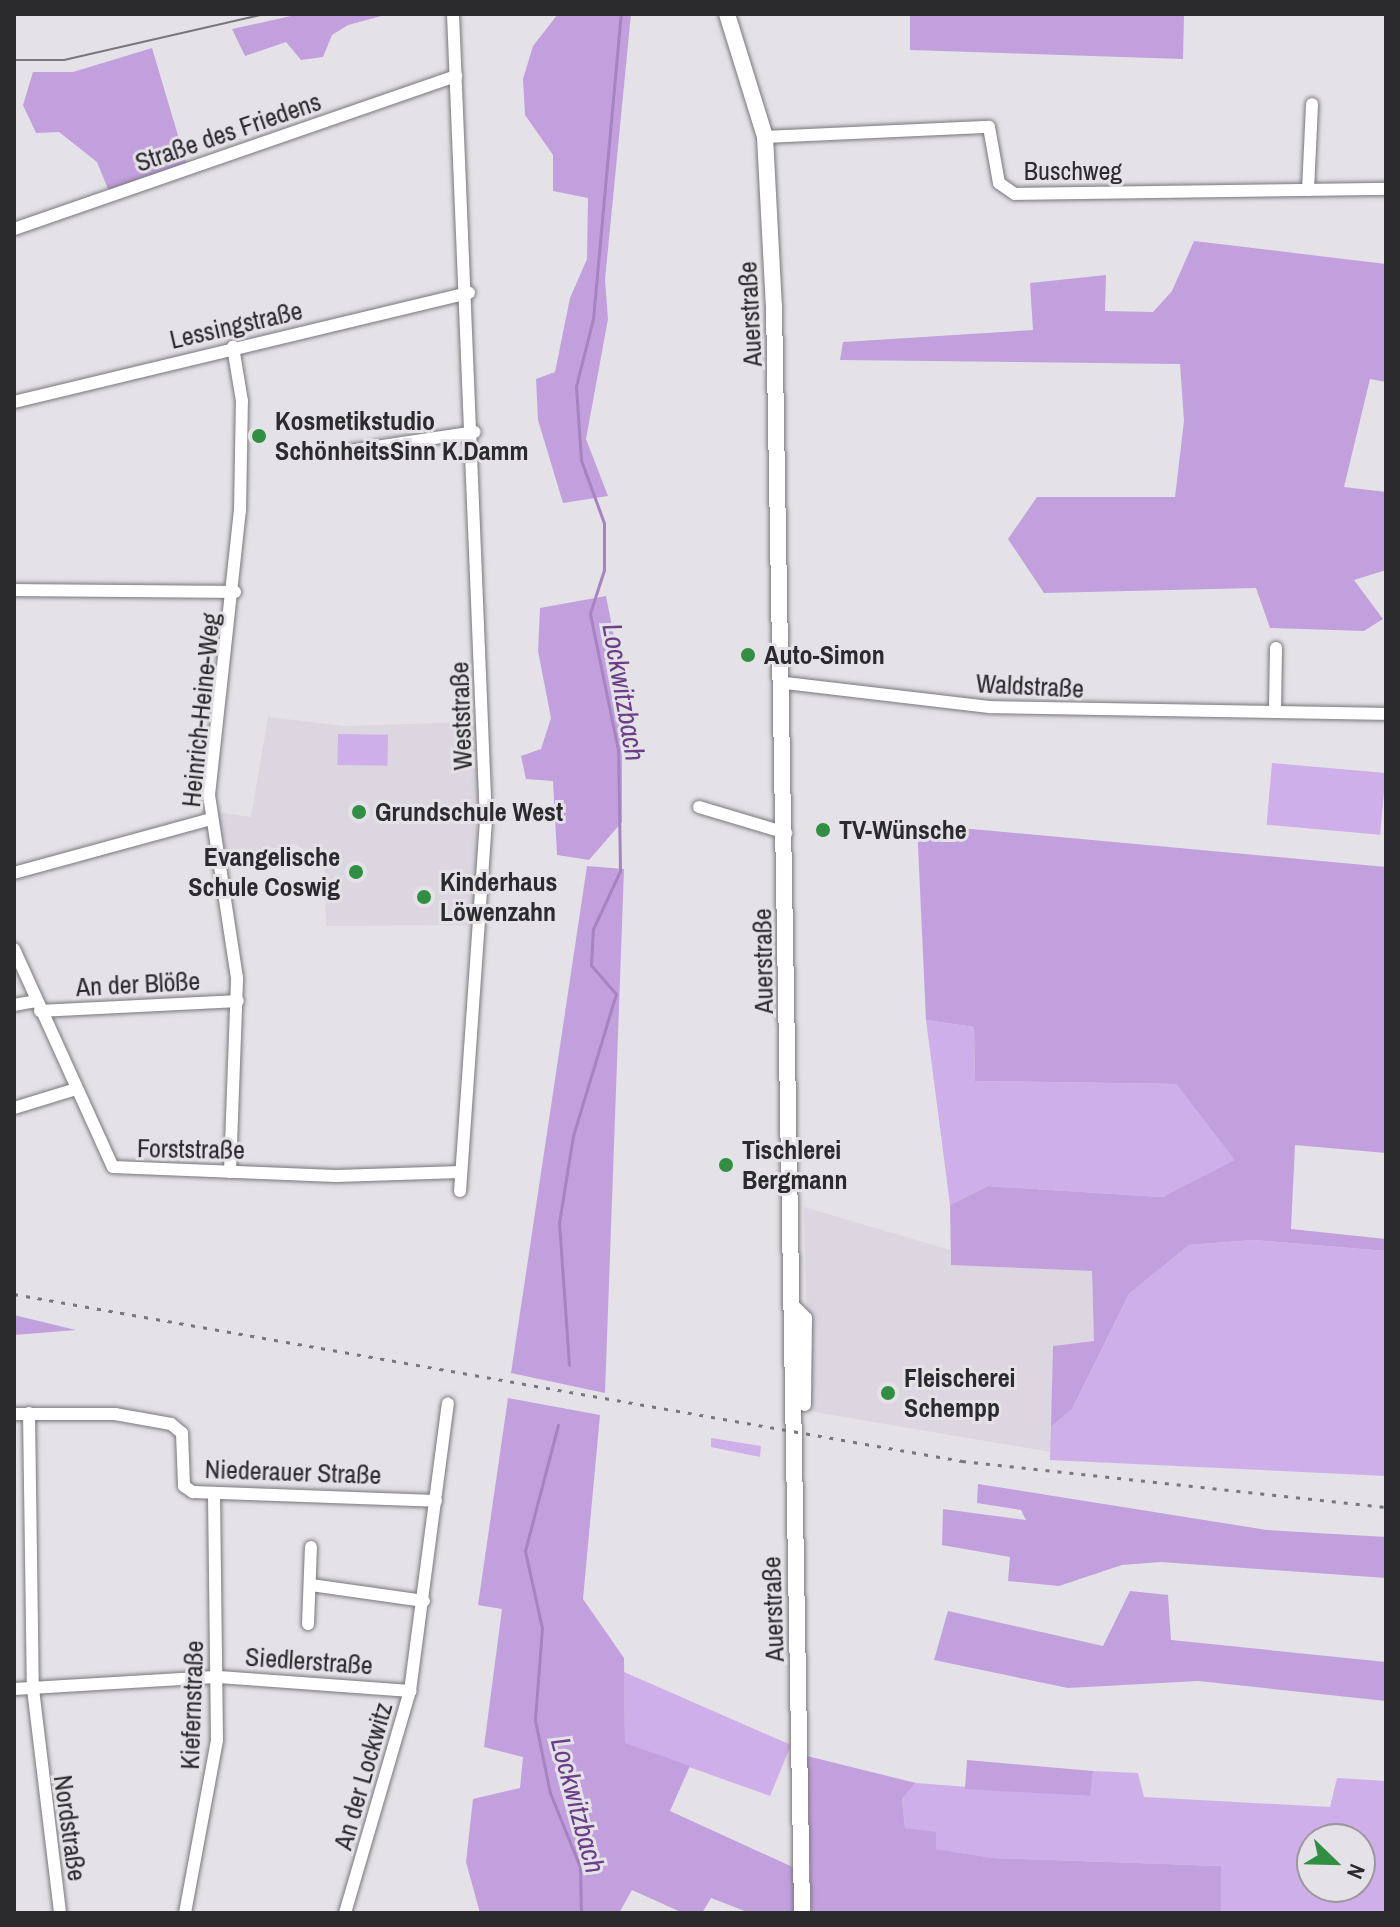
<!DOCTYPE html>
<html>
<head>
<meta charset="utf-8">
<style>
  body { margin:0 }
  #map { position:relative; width:1400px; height:1927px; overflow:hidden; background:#e4e2e6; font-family:"Archivo Narrow",sans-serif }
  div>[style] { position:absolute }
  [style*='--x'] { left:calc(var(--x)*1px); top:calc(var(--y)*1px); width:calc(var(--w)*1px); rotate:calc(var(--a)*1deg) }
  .built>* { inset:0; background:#dbd6e0 }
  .green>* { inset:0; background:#cfafe9; transform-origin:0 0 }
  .forest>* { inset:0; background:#c2a0de }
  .stream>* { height:3px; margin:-1.5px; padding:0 1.5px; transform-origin:1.5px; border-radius:1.5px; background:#a584c0 }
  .roads { filter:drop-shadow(0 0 2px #78777a) drop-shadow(0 0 2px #78777a) }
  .street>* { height:12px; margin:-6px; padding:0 6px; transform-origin:6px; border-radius:6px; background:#fff }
  .secondary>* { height:16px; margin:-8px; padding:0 8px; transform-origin:8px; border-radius:8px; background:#fff }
  .tram>* { height:2px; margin:-1px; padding:0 1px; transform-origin:1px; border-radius:1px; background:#787779 }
  .rail>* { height:3px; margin-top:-1.5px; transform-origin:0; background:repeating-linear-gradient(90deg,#787779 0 4px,transparent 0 12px) }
  .dots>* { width:22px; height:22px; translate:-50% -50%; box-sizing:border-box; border:4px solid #e4e2e6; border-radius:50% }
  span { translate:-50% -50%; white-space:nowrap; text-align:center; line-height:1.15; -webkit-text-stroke:6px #e4e2e6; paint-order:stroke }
  .street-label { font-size:26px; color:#2b2a2c }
  .poi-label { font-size:26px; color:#2b2a2c; font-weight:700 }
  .left { translate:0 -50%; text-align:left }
  .right { translate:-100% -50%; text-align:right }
  .water-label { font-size:28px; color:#6a3e89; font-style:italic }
  .frame { position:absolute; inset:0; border:16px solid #2b2a2c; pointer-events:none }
  .north { position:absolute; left:1296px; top:1823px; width:80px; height:80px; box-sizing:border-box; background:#e4e2e6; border:2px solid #9a989c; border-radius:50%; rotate:113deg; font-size:22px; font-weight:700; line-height:32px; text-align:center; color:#2b2a2c }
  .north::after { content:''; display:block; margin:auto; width:28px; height:36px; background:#308f43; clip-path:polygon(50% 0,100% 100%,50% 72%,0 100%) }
</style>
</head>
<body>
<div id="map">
  <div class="built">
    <i style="clip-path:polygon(268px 717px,344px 726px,479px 722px,476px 925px,326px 926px,324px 860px,294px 844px,225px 858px,216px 812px,251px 817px)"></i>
    <i style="clip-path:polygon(804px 1207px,950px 1250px,951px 1264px,1092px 1271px,1094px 1342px,1053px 1346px,1051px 1452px,809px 1411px)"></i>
  </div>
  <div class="green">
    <i style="left:338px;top:734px;width:50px;height:31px;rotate:1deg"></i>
    <i style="left:1272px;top:763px;width:114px;height:62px;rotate:5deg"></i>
    <i style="clip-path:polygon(926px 1020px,974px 1027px,975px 1081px,1176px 1084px,1236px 1160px,1162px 1197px,988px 1186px,950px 1205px)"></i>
    <i style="clip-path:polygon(1254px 1240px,1386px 1251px,1386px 1476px,1050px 1460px,1051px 1427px,1072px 1409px,1129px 1294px,1189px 1245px)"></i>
    <i style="clip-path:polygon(711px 1438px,761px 1446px,760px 1457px,711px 1447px)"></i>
    <i style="clip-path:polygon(624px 1672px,791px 1745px,770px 1796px,625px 1744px)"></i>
    <i style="clip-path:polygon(evenodd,1093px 1771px,1138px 1773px,1144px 1797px,1330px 1807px,1337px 1778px,1386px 1781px,1386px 1913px,1221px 1913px,1220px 1866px,992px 1858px,935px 1849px,905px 1828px,902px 1799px,916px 1783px,1089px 1796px,1093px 1771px,1312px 1839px,1360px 1839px,1360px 1887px,1312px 1887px,1312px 1839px)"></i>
  </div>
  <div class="forest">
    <i style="clip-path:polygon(300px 14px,389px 14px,348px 25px,332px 35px,323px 57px,301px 60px,286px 42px,245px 56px,232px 29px)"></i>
    <i style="clip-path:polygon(558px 14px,631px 14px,605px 280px,608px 319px,586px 439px,608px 496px,563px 503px,538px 420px,536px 379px,555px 372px,570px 298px,587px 259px,588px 198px,553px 191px,553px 155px,525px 115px,523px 79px,533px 46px)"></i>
    <i style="clip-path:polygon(910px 14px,1184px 14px,1183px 59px,910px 50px)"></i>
    <i style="clip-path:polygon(152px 48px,188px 169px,110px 194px,97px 162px,59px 132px,36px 133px,23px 105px,33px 72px,73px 72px)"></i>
    <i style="clip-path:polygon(1194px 241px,1386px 264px,1386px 382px,1370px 379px,1344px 487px,1386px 492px,1386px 570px,1354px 580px,1383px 619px,1364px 631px,1270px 628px,1256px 588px,1044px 593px,1008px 539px,1037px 497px,1175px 497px,1184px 421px,1180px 364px,840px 360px,843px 342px,1033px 330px,1030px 283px,1106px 275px,1105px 311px,1153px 312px,1172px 291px)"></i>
    <i style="clip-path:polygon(606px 596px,622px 677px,622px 822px,589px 860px,557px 855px,553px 781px,526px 779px,521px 756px,541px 749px,551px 718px,538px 651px,540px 608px)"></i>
    <i style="clip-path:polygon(917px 824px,1386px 867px,1386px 1153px,1295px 1145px,1291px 1229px,1386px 1239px,1386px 1251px,1254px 1240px,1189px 1245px,1129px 1294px,1072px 1409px,1051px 1427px,1053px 1346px,1094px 1341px,1092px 1271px,951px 1265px,950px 1205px,988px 1186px,1162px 1197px,1235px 1160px,1176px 1084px,975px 1081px,974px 1027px,926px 1020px)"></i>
    <i style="clip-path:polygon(587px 866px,624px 869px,605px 1393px,511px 1373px)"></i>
    <i style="clip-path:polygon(14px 1315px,76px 1330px,14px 1335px)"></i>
    <i style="clip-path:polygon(508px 1398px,600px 1415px,583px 1599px,624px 1658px,625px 1743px,690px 1766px,670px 1811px,797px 1869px,795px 1913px,750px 1913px,711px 1898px,702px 1913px,683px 1913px,632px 1890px,619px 1913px,480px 1913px,466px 1862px,473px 1799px,520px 1788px,523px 1757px,484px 1747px,502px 1609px,478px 1605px)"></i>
    <i style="clip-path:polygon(978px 1484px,1267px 1530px,1386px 1537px,1386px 1578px,1161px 1562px,1122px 1565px,1059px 1586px,1008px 1581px,1010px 1557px,942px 1545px,943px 1509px,1026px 1520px,1021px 1510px,977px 1503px)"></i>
    <i style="clip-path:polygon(1130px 1591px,1168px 1595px,1171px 1640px,1386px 1662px,1386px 1701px,1198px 1681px,1068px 1688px,934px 1660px,948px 1611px,1103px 1646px)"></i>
    <i style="clip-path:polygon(807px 1756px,916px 1783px,902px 1799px,905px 1828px,936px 1832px,936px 1849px,993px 1858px,1221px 1866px,1221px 1913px,811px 1913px)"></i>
    <i style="clip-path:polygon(967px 1760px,1093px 1771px,1090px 1796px,965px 1789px)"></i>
  </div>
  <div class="stream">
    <i style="--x:569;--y:1365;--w:142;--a:-94"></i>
    <i style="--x:559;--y:1223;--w:88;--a:-80.9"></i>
    <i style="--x:573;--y:1136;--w:148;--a:-73.2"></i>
    <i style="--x:616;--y:994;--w:38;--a:-131"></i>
    <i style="--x:591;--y:965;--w:36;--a:-87"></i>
    <i style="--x:593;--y:929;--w:64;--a:-65"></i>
    <i style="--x:620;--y:871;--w:121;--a:-90.9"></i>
    <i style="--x:618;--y:750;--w:140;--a:-101.6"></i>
    <i style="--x:590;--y:613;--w:45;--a:-72"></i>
    <i style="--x:604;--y:570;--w:47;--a:-90"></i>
    <i style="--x:604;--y:523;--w:67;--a:-110.1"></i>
    <i style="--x:581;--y:460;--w:74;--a:-93.9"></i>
    <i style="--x:576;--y:386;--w:69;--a:-75.8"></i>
    <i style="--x:593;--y:319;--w:306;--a:-84.8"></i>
    <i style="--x:558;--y:1425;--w:130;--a:104.7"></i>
    <i style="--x:525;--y:1551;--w:79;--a:77.6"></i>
    <i style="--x:542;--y:1628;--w:92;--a:94.4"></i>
    <i style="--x:535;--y:1720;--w:75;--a:78.4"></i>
    <i style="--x:550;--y:1793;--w:80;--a:67.9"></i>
    <i style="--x:580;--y:1867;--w:46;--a:88.8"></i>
  </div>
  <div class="roads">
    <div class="street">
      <i style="--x:453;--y:14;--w:807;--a:87.66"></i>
      <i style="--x:486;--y:820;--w:372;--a:94"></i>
      <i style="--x:765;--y:137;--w:224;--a:-2.6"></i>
      <i style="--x:989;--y:127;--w:57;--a:79.9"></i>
      <i style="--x:999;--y:183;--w:19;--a:35"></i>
      <i style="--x:1015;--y:194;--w:371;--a:-0.8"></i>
      <i style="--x:1308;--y:190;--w:86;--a:-87.3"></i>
      <i style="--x:14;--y:229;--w:468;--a:-19.1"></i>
      <i style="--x:14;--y:402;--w:468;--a:-13.5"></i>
      <i style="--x:349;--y:451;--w:127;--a:-8.6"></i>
      <i style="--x:14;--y:590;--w:221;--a:0.5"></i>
      <i style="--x:785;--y:683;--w:206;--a:6.7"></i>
      <i style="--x:990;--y:707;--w:396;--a:1"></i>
      <i style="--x:1275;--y:711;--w:63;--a:-89.1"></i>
      <i style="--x:699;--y:807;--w:91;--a:16.6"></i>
      <i style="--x:14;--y:873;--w:204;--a:-15.3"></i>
      <i style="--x:14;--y:949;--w:239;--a:65.6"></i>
      <i style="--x:113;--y:1167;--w:223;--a:2.3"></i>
      <i style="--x:336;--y:1176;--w:125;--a:-1.8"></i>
      <i style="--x:14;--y:1005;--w:22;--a:-10"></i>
      <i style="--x:40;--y:1011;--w:198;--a:-2.9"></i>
      <i style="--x:14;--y:1108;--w:65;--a:-17"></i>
      <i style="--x:230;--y:1172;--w:194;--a:-87.9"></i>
      <i style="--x:237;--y:978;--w:185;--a:-98.7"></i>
      <i style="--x:209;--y:795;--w:286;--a:-83.8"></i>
      <i style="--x:240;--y:511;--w:110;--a:-89"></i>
      <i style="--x:242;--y:401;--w:55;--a:-99.5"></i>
      <i style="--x:794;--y:1306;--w:17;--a:45"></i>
      <i style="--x:806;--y:1318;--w:87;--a:90.7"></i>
      <i style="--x:29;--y:1413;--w:276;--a:89.2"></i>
      <i style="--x:33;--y:1689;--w:226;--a:83.1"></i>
      <i style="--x:14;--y:1414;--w:101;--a:0"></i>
      <i style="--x:115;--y:1414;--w:57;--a:10.1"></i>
      <i style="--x:171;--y:1424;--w:14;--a:39"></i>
      <i style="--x:182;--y:1433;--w:53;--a:87.8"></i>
      <i style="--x:184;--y:1486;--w:11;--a:34"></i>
      <i style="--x:193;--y:1492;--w:243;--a:2.1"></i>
      <i style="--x:311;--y:1585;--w:114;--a:8.1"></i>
      <i style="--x:308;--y:1624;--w:77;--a:-87.8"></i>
      <i style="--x:14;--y:1689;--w:205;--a:-3.4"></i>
      <i style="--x:219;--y:1677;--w:192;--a:4.2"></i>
      <i style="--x:185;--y:1913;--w:176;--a:-79.5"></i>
      <i style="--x:217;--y:1740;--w:245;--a:-90.7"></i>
      <i style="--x:345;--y:1913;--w:231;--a:-73.7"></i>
      <i style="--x:410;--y:1691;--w:290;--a:-82.5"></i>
    </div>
    <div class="secondary">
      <i style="--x:727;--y:14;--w:129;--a:72.8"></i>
      <i style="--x:765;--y:137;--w:169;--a:87"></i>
      <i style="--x:774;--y:306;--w:1607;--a:89"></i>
    </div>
  </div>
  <div class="tram">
    <i style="--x:14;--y:60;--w:50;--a:0"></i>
    <i style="--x:64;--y:60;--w:206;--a:-12.9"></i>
  </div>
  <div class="rail">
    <i style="--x:14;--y:1294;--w:963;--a:9.99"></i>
    <i style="--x:962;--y:1461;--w:426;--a:6.2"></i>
  </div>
  <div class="dots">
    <i style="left:259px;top:436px;background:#308f43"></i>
    <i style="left:748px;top:655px;background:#308f43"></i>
    <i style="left:359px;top:812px;background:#308f43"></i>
    <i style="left:823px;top:830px;background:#308f43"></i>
    <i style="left:356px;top:872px;background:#308f43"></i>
    <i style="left:424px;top:897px;background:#308f43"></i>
    <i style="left:726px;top:1165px;background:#308f43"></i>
    <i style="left:888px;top:1393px;background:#308f43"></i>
  </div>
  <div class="street-label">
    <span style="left:228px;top:132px;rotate:-19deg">Straße des Friedens</span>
    <span style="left:1073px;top:171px">Buschweg</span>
    <span style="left:750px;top:314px;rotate:-93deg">Auerstraße</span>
    <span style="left:236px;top:325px;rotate:-13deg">Lessingstraße</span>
    <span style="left:1030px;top:686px;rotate:3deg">Waldstraße</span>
    <span style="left:201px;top:710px;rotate:-84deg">Heinrich-Heine-Weg</span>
    <span style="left:461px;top:716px;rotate:-92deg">Weststraße</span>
    <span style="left:763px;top:961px;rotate:-91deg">Auerstraße</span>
    <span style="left:138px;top:984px;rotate:-3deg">An der Blöße</span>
    <span style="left:191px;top:1149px;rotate:1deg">Forststraße</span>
    <span style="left:293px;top:1472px;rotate:2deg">Niederauer Straße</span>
    <span style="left:773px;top:1609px;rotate:-92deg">Auerstraße</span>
    <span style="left:309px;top:1661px;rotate:4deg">Siedlerstraße</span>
    <span style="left:192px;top:1705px;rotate:-88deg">Kiefernstraße</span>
    <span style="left:363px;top:1776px;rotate:-74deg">An der Lockwitz</span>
    <span style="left:70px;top:1828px;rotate:82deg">Nordstraße</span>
  </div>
  <div class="poi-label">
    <span class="left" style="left:275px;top:436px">Kosmetikstudio<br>SchönheitsSinn K.Damm</span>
    <span class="left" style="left:764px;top:655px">Auto-Simon</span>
    <span class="left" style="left:375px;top:812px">Grundschule West</span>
    <span class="left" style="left:839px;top:830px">TV-Wünsche</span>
    <span class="right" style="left:340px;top:872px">Evangelische<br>Schule Coswig</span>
    <span class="left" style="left:440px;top:897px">Kinderhaus<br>Löwenzahn</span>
    <span class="left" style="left:742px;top:1165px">Tischlerei<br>Bergmann</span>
    <span class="left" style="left:904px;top:1393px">Fleischerei<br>Schempp</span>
  </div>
  <div class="water-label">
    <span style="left:624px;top:692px;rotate:80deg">Lockwitzbach</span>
    <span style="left:578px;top:1805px;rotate:75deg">Lockwitzbach</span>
  </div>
  <div class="frame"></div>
  <div class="north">N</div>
</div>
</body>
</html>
